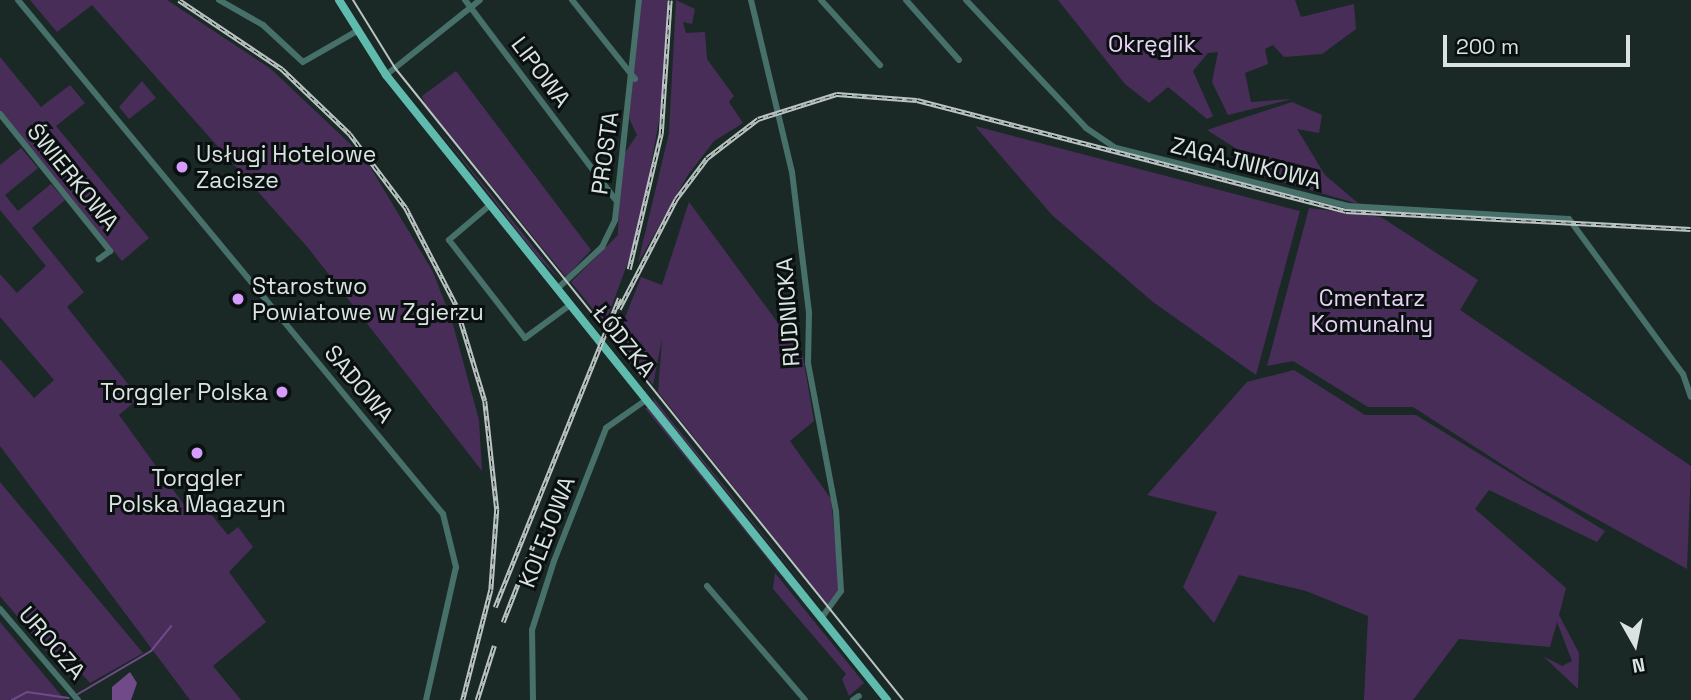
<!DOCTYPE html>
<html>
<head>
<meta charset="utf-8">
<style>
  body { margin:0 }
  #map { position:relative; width:1691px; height:700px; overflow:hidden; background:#1b2926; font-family:"Space Grotesk",sans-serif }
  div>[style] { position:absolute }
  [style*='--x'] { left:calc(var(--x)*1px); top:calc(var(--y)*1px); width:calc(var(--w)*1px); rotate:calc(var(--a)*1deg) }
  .green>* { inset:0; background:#482d59 }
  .water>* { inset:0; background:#704a89 }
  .stream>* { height:2px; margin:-1px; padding:0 1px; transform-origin:1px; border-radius:1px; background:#704a89 }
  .minor>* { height:6px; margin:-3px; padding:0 3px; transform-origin:3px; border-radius:3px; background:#467069 }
  .major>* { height:8px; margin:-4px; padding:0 4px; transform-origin:4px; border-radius:4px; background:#5ebbad }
  .tram>* { height:2px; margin:-1px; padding:0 1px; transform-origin:1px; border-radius:1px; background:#bac4c2 }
  .rail>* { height:4.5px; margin-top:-2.25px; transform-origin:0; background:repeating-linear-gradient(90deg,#0a100f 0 5px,#bac4c2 0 10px); box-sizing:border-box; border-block:2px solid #bac4c2 }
  .dots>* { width:19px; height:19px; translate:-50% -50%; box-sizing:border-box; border:4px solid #0a100f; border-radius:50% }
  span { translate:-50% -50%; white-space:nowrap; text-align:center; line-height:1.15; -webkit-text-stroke:6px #0a100f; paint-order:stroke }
  .park-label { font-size:23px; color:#e9d3f8 }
  .street-label { font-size:23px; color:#dae3e2 }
  .poi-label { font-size:23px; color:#dae3e2 }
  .left { translate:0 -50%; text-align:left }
  .right { translate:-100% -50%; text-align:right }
  .north { position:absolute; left:1600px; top:609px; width:70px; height:70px; -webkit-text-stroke:5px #0a100f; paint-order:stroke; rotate:171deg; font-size:19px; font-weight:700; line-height:28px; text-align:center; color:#dae3e2 }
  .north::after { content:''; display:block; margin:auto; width:24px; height:32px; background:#dae3e2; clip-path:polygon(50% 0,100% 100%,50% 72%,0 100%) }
  .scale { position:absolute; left:1443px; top:35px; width:187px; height:32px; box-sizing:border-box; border:4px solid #dae3e2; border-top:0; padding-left:9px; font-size:21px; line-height:24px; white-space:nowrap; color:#dae3e2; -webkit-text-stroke:5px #0a100f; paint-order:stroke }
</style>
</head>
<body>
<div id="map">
  <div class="green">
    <i style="clip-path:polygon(30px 0,167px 0,271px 69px,365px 158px,433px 272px,452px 321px,479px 420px,482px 471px,309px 249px,92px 5px,57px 32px)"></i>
    <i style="clip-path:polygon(641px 0,667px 0,665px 88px,638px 235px,605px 324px,571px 282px,618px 235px,620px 160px,637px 135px,629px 118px)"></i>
    <i style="clip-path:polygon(676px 0,695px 9px,692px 24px,683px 22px,686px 33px,705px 32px,707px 59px,734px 96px,729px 102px,743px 123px,714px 141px,688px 175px,638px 263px,669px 133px)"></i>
    <i style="clip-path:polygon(1058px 0,1295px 0,1301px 17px,1354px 4px,1356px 29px,1322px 54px,1284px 57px,1273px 45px,1265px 49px,1268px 64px,1245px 73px,1251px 102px,1292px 99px,1228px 115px,1212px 82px,1218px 52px,1208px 53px,1193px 71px,1213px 116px,1207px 119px,1168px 87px,1149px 103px,1125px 84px)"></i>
    <i style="clip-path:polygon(0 57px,41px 107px,70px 85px,85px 103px,56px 126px,149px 238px,122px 261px,0 110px)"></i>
    <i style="clip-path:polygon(456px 71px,591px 250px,566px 277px,425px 104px,422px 96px)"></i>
    <i style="clip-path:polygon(142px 81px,156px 98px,129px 119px,119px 107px)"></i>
    <i style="clip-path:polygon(1292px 102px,1322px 115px,1319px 133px,1297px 129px,1325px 175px,1359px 204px,1258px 175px,1243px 153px,1207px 130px)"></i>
    <i style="clip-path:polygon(428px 116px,561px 281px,537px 256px)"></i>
    <i style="clip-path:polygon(975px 126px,1300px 211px,1256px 375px,1153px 302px,1052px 215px)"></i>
    <i style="clip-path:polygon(21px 148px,38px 168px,5px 195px,18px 211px,51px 184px,65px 200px,32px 228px,84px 292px,67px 307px,139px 398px,119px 415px,192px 516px,204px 506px,228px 535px,238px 527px,253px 547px,229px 572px,266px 622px,213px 666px,241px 700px,190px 700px,0 446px,0 359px,34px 398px,54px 380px,0 317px,0 274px,17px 293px,46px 266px,0 210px,0 165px)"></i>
    <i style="clip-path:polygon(689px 202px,803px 357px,814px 421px,790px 441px,831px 499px,840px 591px,830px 608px,658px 392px,662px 339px,653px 385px,617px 338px,641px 277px,662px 285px)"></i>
    <i style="clip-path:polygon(1309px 208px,1381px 217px,1478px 280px,1460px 310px,1691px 466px,1687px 569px,1528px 481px,1413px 407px,1368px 407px,1293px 361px,1267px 366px)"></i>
    <i style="clip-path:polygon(1294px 370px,1365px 415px,1416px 415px,1605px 531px,1597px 542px,1489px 490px,1475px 509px,1566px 588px,1559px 615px,1579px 653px,1578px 689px,1543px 656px,1562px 666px,1572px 661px,1557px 622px,1550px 647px,1459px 639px,1413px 700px,1364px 700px,1368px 616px,1306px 591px,1239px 575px,1214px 623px,1183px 587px,1217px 512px,1147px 495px,1247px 382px)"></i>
    <i style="clip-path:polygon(653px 397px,669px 418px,825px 611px,654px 403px)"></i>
    <i style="clip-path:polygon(645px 408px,648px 408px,831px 638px,711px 489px)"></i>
    <i style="clip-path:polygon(0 482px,143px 653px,90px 683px,64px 654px,55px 661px,0 596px)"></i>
    <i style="clip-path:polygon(775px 573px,864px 683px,849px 696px,842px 679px,846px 674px,773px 589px)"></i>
    <i style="clip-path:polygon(0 622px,65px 700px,0 700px)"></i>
  </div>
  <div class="water">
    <i style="clip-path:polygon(130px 672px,137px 683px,131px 700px,112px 700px,112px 687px)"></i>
  </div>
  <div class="stream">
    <i style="--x:78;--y:694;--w:85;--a:-30.5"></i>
    <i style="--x:151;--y:651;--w:32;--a:-51"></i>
    <i style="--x:12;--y:700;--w:17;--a:-28"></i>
    <i style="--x:27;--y:692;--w:42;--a:8.1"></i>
  </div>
  <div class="minor">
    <i style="--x:18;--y:0;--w:667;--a:50.41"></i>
    <i style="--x:443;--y:514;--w:55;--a:76.2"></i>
    <i style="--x:456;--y:567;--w:136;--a:102.7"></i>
    <i style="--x:219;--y:0;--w:51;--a:29.6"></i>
    <i style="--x:263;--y:25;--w:54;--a:42.8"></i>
    <i style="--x:303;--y:62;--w:62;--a:-29.9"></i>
    <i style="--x:465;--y:0;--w:249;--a:53"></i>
    <i style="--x:572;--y:0;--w:101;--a:51.4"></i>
    <i style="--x:751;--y:0;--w:177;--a:76.6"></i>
    <i style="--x:792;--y:172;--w:142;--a:83.1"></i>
    <i style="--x:809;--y:313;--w:50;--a:91.1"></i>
    <i style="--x:808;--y:363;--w:151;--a:79.3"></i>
    <i style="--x:836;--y:511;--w:80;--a:86.4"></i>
    <i style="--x:841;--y:591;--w:32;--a:126"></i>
    <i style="--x:821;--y:0;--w:88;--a:47.8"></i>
    <i style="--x:906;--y:0;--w:80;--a:48.5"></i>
    <i style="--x:966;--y:0;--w:175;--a:46.8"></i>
    <i style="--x:1086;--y:128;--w:36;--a:34"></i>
    <i style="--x:1116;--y:148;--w:239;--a:14"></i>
    <i style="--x:1348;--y:206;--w:221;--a:3.4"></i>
    <i style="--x:1569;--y:219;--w:192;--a:53.7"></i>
    <i style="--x:1683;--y:374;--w:24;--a:71"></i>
    <i style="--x:386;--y:75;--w:120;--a:-38.6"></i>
    <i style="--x:0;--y:114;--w:176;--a:51.2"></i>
    <i style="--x:110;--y:251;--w:14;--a:144"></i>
    <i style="--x:490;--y:205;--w:54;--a:139.5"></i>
    <i style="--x:449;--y:240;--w:124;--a:52.2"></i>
    <i style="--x:525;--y:338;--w:56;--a:-36.3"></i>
    <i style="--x:557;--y:289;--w:62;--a:-43"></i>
    <i style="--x:602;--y:247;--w:30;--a:-64"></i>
    <i style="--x:615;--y:220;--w:221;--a:-83.8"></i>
    <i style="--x:707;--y:586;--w:150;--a:49.3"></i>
    <i style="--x:0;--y:609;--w:120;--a:49.4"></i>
    <i style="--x:533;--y:700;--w:70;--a:-90.8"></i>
    <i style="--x:532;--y:630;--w:72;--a:-72.3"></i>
    <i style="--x:554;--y:561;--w:143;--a:-68.6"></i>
    <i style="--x:606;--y:428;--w:49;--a:-35"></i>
    <i style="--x:853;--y:700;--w:7;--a:-34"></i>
  </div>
  <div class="major">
    <i style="--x:339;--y:0;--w:89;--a:57.9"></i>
    <i style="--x:386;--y:75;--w:801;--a:51.28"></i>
  </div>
  <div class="tram">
    <i style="--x:353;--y:0;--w:80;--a:58.3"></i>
    <i style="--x:395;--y:68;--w:811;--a:51.21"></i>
  </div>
  <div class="rail">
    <i style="--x:179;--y:0;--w:124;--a:33.8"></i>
    <i style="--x:282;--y:69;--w:94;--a:43.7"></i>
    <i style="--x:350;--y:134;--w:93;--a:52.9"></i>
    <i style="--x:406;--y:208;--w:109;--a:62.7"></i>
    <i style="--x:456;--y:305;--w:100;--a:73.2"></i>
    <i style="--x:485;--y:401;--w:109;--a:83.7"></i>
    <i style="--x:497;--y:509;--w:81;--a:94.2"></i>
    <i style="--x:491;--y:590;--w:114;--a:104.3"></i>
    <i style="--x:629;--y:269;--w:139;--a:-76.7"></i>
    <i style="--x:661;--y:134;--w:134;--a:-86.2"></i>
    <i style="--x:619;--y:309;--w:124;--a:-62.6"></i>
    <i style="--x:676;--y:199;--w:51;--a:-52.9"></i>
    <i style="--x:707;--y:158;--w:64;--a:-37.4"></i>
    <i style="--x:758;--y:119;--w:83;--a:-17.6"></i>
    <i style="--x:837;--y:94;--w:80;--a:4.3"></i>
    <i style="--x:917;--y:100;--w:443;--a:14.5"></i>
    <i style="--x:1346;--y:211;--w:345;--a:3"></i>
    <i style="--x:495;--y:607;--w:333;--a:-68.1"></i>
    <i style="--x:503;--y:622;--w:88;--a:-68.7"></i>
    <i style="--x:477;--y:700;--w:57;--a:-72.5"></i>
  </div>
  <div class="dots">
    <i style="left:182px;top:167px;background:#d59cfb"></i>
    <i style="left:238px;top:299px;background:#d59cfb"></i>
    <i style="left:282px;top:392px;background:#d59cfb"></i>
    <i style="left:197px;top:453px;background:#d59cfb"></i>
  </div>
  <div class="park-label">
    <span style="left:1152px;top:44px">Okręglik</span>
    <span style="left:1372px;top:311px">Cmentarz<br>Komunalny</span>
  </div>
  <div class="street-label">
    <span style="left:541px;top:72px;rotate:53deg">LIPOWA</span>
    <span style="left:605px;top:153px;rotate:-82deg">PROSTA</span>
    <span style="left:1246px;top:163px;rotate:14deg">ZAGAJNIKOWA</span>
    <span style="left:73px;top:177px;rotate:51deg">ŚWIERKOWA</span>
    <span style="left:788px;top:312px;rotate:-94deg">RUDNICKA</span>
    <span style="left:624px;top:341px;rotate:51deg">ŁÓDZKA</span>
    <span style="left:359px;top:384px;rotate:50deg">SADOWA</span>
    <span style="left:547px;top:532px;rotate:-69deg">KOLEJOWA</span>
    <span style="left:52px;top:643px;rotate:49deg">UROCZA</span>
  </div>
  <div class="poi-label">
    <span class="left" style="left:196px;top:167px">Usługi Hotelowe<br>Zacisze</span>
    <span class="left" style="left:252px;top:299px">Starostwo<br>Powiatowe w Zgierzu</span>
    <span class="right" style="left:268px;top:392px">Torggler Polska</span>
    <span style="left:197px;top:491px">Torggler<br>Polska Magazyn</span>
  </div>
  <div class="north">N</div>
  <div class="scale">200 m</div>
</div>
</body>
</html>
